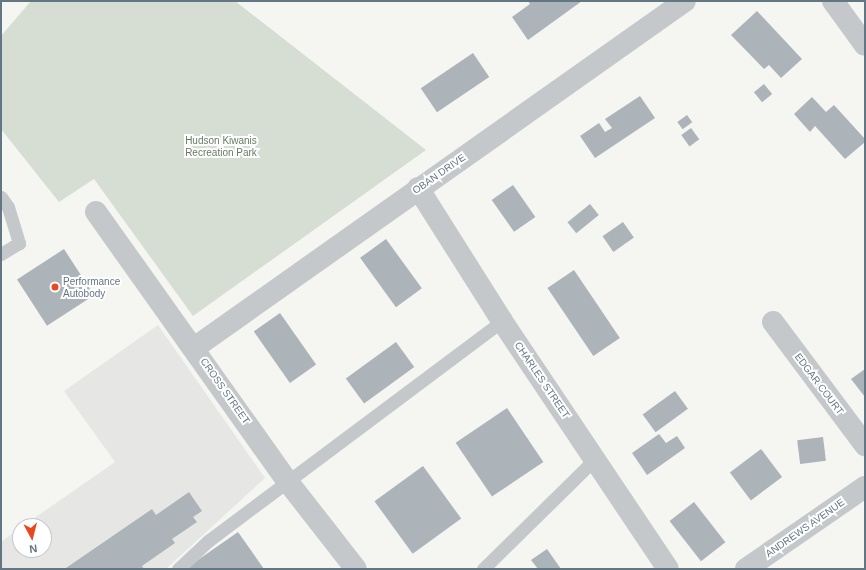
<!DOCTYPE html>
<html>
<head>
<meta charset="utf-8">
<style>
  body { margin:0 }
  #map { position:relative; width:866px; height:570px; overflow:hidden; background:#f5f5f1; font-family:Arial,sans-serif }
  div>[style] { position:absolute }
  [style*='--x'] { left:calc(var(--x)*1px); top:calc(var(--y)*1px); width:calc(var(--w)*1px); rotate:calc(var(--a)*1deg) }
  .built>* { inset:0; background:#e6e7e5 }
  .green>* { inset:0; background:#d6ddd2 }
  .building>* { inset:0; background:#acb4b9; transform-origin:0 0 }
  .lane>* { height:13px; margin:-6.5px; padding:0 6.5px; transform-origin:6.5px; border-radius:6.5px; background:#c5c8cb }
  .street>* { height:22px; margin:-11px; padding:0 11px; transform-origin:11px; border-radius:11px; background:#c5c8cb }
  .dots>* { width:11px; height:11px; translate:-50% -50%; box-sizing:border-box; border:2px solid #fff; border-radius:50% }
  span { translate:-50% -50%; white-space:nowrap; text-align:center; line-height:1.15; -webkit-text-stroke:4px #fff; paint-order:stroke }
  .park-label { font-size:10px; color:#677b62 }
  .street-label { font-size:10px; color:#637684 }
  .poi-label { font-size:10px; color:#637684 }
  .left { translate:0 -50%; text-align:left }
  .frame { position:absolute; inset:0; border:2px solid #637684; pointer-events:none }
  .north { position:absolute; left:12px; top:518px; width:40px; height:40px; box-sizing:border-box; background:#fff; border:1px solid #c1c8ce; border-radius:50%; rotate:173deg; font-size:11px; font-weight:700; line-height:16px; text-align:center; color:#637684 }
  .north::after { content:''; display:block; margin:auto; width:14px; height:18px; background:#ea471c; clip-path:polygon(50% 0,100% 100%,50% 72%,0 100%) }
</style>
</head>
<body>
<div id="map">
  <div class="built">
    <i style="clip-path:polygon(158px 325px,265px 478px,166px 569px,1px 569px,1px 542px,20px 528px,20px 550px,44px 550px,44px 526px,23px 526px,115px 462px,64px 391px)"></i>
  </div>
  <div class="green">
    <i style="clip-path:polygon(31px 1px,235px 1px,426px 150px,193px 316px,94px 179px,59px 202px,1px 129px,1px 36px)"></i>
  </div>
  <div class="building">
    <i style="clip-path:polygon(528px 1px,582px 1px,528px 40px,512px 17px,530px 4px)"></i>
    <i style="clip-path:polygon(757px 11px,802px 59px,781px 78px,769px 65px,764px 69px,731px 35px)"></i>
    <i style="left:473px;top:53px;width:29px;height:63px;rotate:56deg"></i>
    <i style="left:764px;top:84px;width:13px;height:13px;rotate:51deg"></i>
    <i style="clip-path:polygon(640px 96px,655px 118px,595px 158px,580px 136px,599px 123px,605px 132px,612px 128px,605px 119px)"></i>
    <i style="clip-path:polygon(812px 97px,826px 112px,834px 105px,865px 139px,865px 142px,845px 159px,815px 126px,810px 132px,794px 114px)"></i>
    <i style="left:687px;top:115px;width:9px;height:12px;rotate:54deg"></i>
    <i style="left:691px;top:128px;width:14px;height:12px;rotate:54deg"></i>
    <i style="left:513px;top:185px;width:39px;height:26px;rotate:55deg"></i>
    <i style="left:590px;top:204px;width:14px;height:29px;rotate:51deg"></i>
    <i style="left:623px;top:222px;width:19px;height:25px;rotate:55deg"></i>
    <i style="left:386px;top:239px;width:61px;height:32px;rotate:54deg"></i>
    <i style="left:64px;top:249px;width:55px;height:56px;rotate:57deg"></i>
    <i style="left:574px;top:270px;width:82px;height:32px;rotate:56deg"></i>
    <i style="left:280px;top:313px;width:63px;height:32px;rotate:55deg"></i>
    <i style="left:396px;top:342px;width:31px;height:62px;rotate:54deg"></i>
    <i style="clip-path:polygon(865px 369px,865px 397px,851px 379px)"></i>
    <i style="left:675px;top:391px;width:22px;height:40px;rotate:54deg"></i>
    <i style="left:507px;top:408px;width:65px;height:62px;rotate:56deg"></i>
    <i style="clip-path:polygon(659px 434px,666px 443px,677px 436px,685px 448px,647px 475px,632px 453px)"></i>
    <i style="left:823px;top:437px;width:24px;height:26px;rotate:83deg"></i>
    <i style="left:761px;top:449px;width:35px;height:39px;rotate:53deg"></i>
    <i style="left:423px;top:466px;width:65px;height:60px;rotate:54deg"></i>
    <i style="clip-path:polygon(189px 492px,202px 511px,193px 517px,197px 522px,172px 539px,175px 543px,142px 566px,144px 569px,66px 568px,152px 509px,156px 515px)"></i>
    <i style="left:694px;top:502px;width:51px;height:31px;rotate:52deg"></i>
    <i style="clip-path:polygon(238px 532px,264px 569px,185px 569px)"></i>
    <i style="clip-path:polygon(547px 549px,561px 569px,538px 569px,531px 560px)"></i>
  </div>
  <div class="lane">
    <i style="--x:1;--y:197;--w:12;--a:55"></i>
    <i style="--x:8;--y:207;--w:38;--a:73"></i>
    <i style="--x:19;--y:243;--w:21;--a:149"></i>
    <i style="--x:178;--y:569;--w:41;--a:-43"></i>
    <i style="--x:208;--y:541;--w:367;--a:-36.8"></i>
    <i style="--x:483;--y:569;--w:157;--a:-44.5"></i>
  </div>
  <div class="street">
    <i style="--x:833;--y:1;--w:54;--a:54"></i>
    <i style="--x:418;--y:188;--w:157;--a:57.7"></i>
    <i style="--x:502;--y:321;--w:298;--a:56.2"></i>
    <i style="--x:96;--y:212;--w:331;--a:54.6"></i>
    <i style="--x:288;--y:482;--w:110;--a:52"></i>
    <i style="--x:773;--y:322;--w:154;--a:53.2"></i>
    <i style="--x:194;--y:348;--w:601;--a:-35.25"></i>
    <i style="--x:746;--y:569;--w:145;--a:-34.6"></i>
  </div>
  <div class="dots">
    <i style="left:55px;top:287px;background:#ea471c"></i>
  </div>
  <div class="park-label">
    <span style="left:221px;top:146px">Hudson Kiwanis<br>Recreation Park</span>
  </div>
  <div class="street-label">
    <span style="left:439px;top:174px;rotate:-35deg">OBAN DRIVE</span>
    <span style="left:542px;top:380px;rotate:56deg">CHARLES STREET</span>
    <span style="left:819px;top:384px;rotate:53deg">EDGAR COURT</span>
    <span style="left:225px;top:391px;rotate:55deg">CROSS STREET</span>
    <span style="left:805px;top:528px;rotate:-35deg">ANDREWS AVENUE</span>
  </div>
  <div class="poi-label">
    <span class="left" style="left:63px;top:287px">Performance<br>Autobody</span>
  </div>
  <div class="frame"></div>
  <div class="north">N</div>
</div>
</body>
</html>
